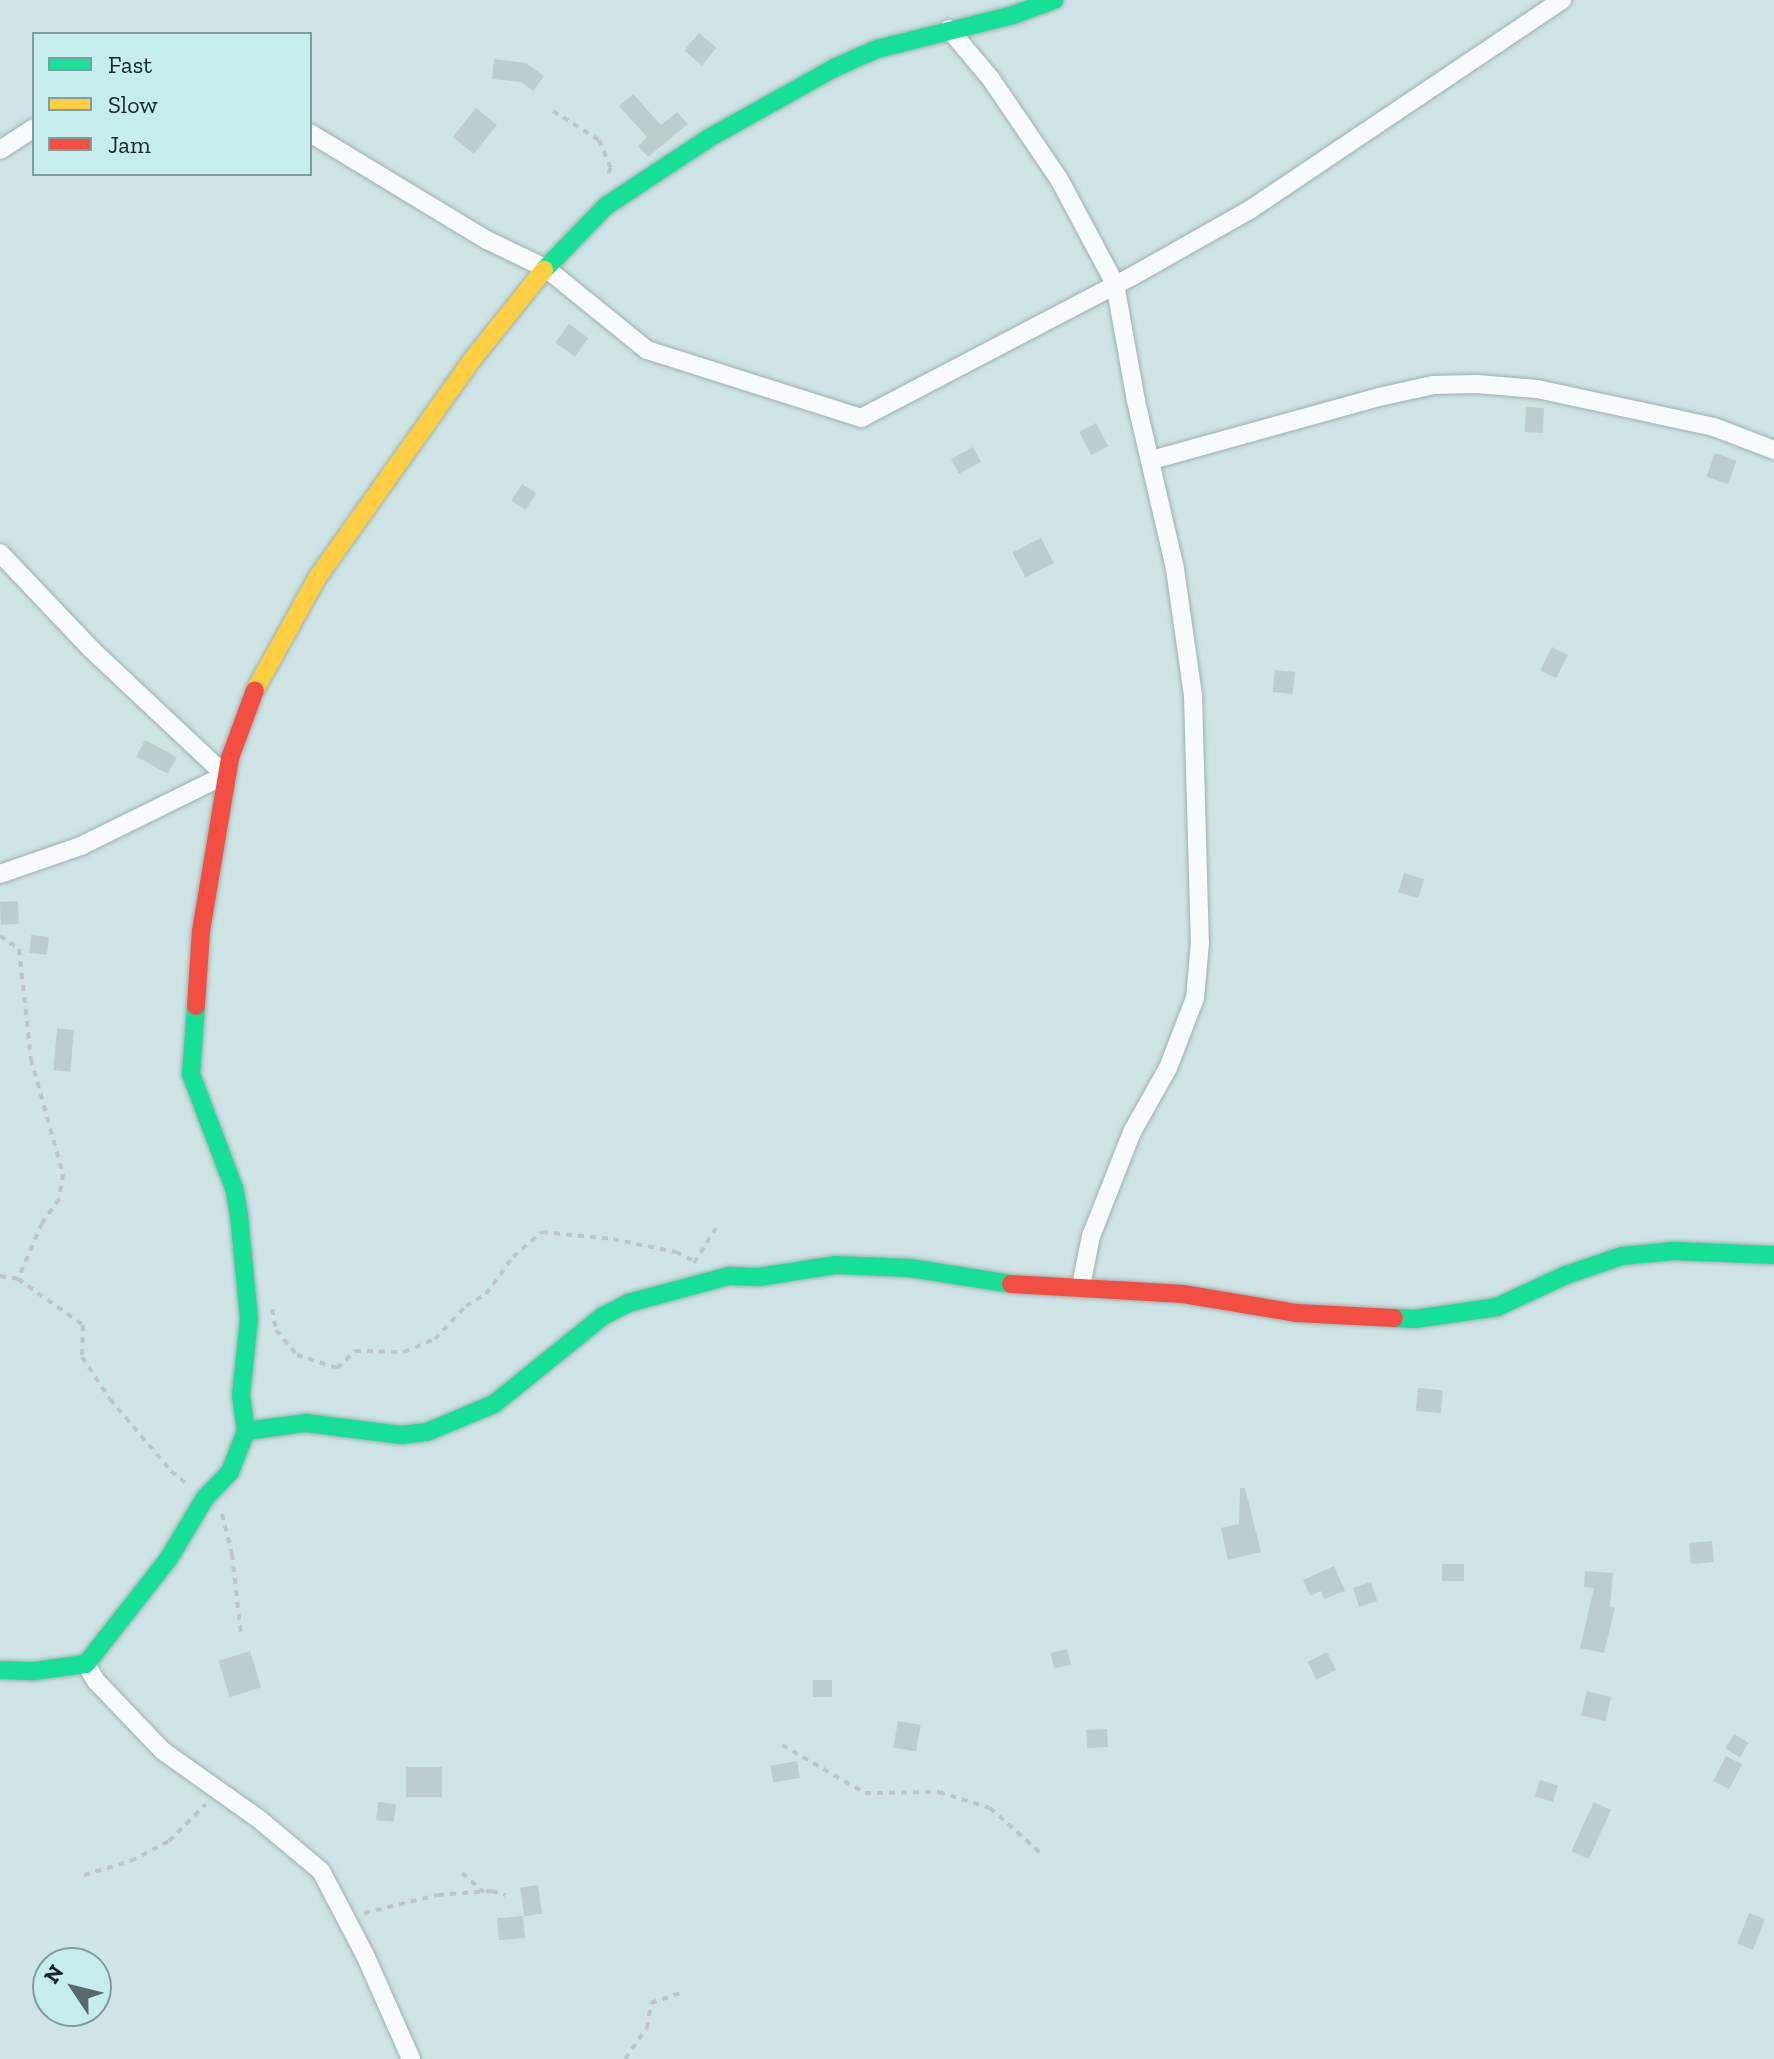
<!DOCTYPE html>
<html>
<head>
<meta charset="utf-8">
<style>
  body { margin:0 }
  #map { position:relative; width:1774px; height:2059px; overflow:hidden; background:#cfe5e5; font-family:"Zilla Slab",serif }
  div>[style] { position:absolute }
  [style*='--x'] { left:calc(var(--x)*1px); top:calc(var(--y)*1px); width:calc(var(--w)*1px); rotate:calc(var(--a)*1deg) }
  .building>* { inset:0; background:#bccdcd; transform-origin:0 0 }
  .path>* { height:4px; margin-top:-2px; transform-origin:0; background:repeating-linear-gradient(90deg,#bec5c5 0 6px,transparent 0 12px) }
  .roads { filter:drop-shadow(0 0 2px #9fb0b0) drop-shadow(0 0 2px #9fb0b0) }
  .street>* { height:18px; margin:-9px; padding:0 9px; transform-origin:9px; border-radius:9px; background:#f8fbfb }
  .fast>* { height:18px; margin:-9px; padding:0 9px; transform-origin:9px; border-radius:9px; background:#16e098 }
  .slow>* { height:18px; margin:-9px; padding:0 9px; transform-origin:9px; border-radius:9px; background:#ffcf43 }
  .jam>* { height:18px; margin:-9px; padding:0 9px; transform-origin:9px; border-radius:9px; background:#f24e42 }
  span { translate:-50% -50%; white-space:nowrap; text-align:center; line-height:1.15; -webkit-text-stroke:6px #c6edee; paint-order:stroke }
  .legend { position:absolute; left:32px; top:32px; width:280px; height:144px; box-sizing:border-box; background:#c6edee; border:2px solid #809d9e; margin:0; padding:10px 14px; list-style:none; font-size:24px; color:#172626 }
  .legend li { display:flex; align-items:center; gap:16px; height:40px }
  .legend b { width:40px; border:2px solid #809d9e }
  .north { position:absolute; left:32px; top:1947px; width:80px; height:80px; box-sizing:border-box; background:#c6edee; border:2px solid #809d9e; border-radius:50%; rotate:305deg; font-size:22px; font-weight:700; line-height:32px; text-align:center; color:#172626 }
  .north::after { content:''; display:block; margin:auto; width:28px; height:36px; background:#576969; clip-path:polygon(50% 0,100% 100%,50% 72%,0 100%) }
</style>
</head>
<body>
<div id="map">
  <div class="building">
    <i style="left:699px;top:33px;width:23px;height:23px;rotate:40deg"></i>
    <i style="clip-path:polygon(494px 59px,526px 63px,544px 76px,533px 91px,521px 82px,492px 79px)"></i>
    <i style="clip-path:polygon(633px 94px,661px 125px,677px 112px,688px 124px,648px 157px,638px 146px,647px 137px,619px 106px)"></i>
    <i style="left:476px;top:108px;width:27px;height:37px;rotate:39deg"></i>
    <i style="left:569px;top:324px;width:24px;height:23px;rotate:36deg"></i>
    <i style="left:1526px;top:407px;width:18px;height:25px;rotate:3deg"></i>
    <i style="left:1096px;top:423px;width:26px;height:19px;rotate:62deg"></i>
    <i style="left:973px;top:447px;width:17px;height:25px;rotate:62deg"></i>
    <i style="left:1715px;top:453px;width:23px;height:25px;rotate:20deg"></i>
    <i style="left:522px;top:484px;width:17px;height:20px;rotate:33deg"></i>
    <i style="left:1041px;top:538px;width:28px;height:32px;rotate:63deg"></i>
    <i style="left:1552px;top:647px;width:18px;height:26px;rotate:27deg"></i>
    <i style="left:1275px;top:670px;width:20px;height:22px;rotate:6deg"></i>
    <i style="left:145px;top:740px;width:36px;height:19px;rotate:28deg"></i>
    <i style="left:1404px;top:873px;width:21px;height:20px;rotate:17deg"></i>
    <i style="left:18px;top:901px;width:23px;height:18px;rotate:88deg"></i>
    <i style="left:31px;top:935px;width:18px;height:18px;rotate:6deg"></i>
    <i style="left:74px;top:1030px;width:42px;height:17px;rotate:95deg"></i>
    <i style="left:1418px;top:1388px;width:25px;height:23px;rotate:5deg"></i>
    <i style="clip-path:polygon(1240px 1488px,1245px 1488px,1261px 1552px,1228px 1560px,1221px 1528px,1239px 1524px)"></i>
    <i style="left:1712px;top:1541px;width:21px;height:23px;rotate:85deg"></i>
    <i style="left:1442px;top:1564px;width:22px;height:17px"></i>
    <i style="clip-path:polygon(1334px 1566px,1345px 1591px,1324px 1599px,1321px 1591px,1310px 1596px,1303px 1580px)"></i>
    <i style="clip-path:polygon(1585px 1571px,1613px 1573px,1610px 1607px,1615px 1608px,1604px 1653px,1580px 1648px,1594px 1588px,1584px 1587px)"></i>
    <i style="left:1371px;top:1582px;width:20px;height:19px;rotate:72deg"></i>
    <i style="left:1067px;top:1649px;width:16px;height:17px;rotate:76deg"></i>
    <i style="left:250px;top:1651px;width:38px;height:33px;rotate:73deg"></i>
    <i style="left:1327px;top:1652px;width:20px;height:22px;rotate:63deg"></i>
    <i style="left:813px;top:1680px;width:19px;height:17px"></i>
    <i style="left:1587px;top:1691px;width:25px;height:25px;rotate:14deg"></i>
    <i style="left:898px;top:1721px;width:23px;height:27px;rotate:10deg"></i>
    <i style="left:1107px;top:1729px;width:18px;height:21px;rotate:87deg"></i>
    <i style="left:1734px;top:1734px;width:17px;height:17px;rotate:31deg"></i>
    <i style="left:1726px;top:1756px;width:18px;height:28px;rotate:27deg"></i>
    <i style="left:797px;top:1761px;width:17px;height:27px;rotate:80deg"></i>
    <i style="left:442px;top:1767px;width:30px;height:36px;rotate:90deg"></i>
    <i style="left:1540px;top:1780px;width:19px;height:17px;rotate:18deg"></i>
    <i style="left:378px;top:1802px;width:18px;height:18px;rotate:6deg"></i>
    <i style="left:1594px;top:1802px;width:19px;height:54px;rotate:25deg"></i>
    <i style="left:538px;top:1885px;width:29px;height:18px;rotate:82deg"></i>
    <i style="left:1749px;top:1913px;width:17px;height:33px;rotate:21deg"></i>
    <i style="left:523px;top:1916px;width:22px;height:26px;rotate:85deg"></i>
  </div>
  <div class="path">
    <i style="--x:553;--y:111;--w:54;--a:32.2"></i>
    <i style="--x:599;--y:140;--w:30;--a:67"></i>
    <i style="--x:611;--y:168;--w:11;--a:117"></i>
    <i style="--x:0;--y:936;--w:23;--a:34"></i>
    <i style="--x:19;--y:949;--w:111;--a:83.8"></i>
    <i style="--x:31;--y:1059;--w:119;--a:74.5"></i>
    <i style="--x:63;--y:1174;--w:25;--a:99"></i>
    <i style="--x:59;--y:1199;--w:29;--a:125"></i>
    <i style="--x:42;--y:1223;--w:61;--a:113.2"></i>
    <i style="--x:694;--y:1263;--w:41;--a:-57.8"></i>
    <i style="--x:0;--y:1276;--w:18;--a:9"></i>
    <i style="--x:18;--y:1279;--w:80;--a:35.3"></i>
    <i style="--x:83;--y:1325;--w:32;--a:92"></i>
    <i style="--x:82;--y:1357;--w:50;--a:56.3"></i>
    <i style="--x:110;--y:1399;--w:94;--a:49.7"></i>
    <i style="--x:171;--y:1471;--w:21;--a:39"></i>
    <i style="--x:272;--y:1309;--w:21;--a:79"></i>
    <i style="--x:276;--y:1330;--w:33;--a:50"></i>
    <i style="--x:297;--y:1355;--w:42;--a:18"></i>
    <i style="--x:337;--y:1368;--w:25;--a:-43"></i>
    <i style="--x:355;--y:1351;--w:49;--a:1.2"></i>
    <i style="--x:404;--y:1352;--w:34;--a:-23"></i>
    <i style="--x:435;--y:1339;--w:45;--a:-46.8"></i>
    <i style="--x:466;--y:1306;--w:23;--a:-31"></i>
    <i style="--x:486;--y:1294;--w:46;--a:-53.9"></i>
    <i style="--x:513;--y:1257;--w:38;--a:-41"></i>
    <i style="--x:542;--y:1232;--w:71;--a:5.6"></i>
    <i style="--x:613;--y:1239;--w:64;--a:11.7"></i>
    <i style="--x:676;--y:1252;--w:20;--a:27"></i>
    <i style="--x:222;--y:1514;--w:41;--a:76"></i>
    <i style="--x:232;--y:1554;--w:81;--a:83.6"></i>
    <i style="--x:782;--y:1745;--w:96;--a:30"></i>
    <i style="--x:865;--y:1793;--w:74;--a:-0.8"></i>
    <i style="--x:939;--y:1792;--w:53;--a:17.4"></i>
    <i style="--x:990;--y:1808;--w:71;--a:41.6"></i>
    <i style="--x:462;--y:1873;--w:29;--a:41"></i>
    <i style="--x:84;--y:1875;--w:49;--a:-16.6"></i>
    <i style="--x:131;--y:1861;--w:43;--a:-27.8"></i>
    <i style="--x:169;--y:1841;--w:52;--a:-45"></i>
    <i style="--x:364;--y:1913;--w:76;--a:-13.7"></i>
    <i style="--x:438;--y:1895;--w:54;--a:-4.2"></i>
    <i style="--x:492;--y:1891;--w:14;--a:17"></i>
    <i style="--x:625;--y:2059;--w:38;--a:-55"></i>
    <i style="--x:647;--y:2028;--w:25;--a:-81"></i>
    <i style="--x:651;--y:2003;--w:36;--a:-19"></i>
  </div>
  <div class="roads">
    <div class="street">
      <i style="--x:949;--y:29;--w:65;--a:50"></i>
      <i style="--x:991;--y:79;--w:121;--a:55.8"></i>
      <i style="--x:1059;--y:179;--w:119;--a:61.9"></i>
      <i style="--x:1115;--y:284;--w:119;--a:79.8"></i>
      <i style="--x:1136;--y:401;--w:172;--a:76.9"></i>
      <i style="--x:1175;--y:569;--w:128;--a:81.9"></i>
      <i style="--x:1193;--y:696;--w:247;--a:88.4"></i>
      <i style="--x:1200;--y:943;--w:55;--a:95.2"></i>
      <i style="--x:1195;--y:998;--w:75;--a:111.1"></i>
      <i style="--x:1168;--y:1068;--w:73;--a:119.4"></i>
      <i style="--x:1132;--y:1132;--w:112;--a:111.5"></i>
      <i style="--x:1091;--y:1236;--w:51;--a:101.3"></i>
      <i style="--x:310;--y:133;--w:207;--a:31.2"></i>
      <i style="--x:487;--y:240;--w:67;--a:25.8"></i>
      <i style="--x:547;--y:269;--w:129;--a:39"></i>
      <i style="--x:647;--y:350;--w:225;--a:17.6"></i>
      <i style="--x:861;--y:418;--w:305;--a:-27.6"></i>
      <i style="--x:1131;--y:277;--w:138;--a:-29.5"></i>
      <i style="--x:1251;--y:209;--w:375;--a:-33.9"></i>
      <i style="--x:0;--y:150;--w:40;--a:-32.9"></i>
      <i style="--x:1152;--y:460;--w:236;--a:-15.5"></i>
      <i style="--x:1379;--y:397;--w:55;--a:-12.5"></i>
      <i style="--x:1433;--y:385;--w:44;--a:-1.3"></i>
      <i style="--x:1477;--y:384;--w:60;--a:4.8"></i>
      <i style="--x:1537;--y:389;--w:181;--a:12.1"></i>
      <i style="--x:1714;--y:427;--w:64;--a:21"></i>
      <i style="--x:0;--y:553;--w:132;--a:46.5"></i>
      <i style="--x:91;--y:649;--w:184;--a:43.2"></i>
      <i style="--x:225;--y:775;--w:161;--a:153.8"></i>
      <i style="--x:81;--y:846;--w:86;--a:160.9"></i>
      <i style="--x:86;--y:1664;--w:20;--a:60"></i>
      <i style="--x:96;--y:1681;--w:97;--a:46.3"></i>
      <i style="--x:163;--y:1751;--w:119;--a:35.4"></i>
      <i style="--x:260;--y:1820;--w:80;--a:39.9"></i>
      <i style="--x:321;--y:1871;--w:95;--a:62.4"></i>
      <i style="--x:365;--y:1955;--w:114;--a:66.1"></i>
    </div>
    <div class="fast">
      <i style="--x:544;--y:270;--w:89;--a:-45.9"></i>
      <i style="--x:606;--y:206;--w:123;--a:-33.4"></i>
      <i style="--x:709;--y:138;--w:143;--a:-29.2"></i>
      <i style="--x:834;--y:68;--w:47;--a:-23.8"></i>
      <i style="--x:877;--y:49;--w:140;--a:-14"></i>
      <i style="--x:1013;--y:15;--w:44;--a:-20.1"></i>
      <i style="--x:1394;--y:1318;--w:21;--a:3"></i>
      <i style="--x:1415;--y:1319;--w:83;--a:-8.3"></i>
      <i style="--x:1497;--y:1307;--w:76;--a:-24.9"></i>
      <i style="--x:1566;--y:1275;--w:59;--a:-18.7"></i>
      <i style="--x:1622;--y:1256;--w:52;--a:-5.5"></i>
      <i style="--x:1674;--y:1251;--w:100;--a:2.3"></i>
      <i style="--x:246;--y:1431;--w:61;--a:-7.6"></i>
      <i style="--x:306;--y:1423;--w:96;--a:7.2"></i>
      <i style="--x:401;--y:1435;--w:26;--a:-7"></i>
      <i style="--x:427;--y:1432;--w:73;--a:-22.7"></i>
      <i style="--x:494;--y:1404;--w:140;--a:-38.9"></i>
      <i style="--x:603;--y:1316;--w:28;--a:-27"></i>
      <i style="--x:628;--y:1303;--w:105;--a:-15"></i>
      <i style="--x:729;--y:1276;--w:30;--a:2"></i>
      <i style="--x:759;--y:1277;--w:78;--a:-8.9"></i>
      <i style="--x:836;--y:1265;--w:74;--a:2.3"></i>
      <i style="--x:910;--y:1268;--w:102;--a:9"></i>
      <i style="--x:0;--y:1670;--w:34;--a:2"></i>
      <i style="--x:34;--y:1671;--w:52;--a:-7.7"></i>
      <i style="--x:86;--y:1664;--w:135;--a:-51.9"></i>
      <i style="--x:169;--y:1558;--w:70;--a:-59"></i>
      <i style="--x:205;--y:1498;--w:36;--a:-46"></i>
      <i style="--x:230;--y:1472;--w:44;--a:-68.7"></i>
      <i style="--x:246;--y:1431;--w:36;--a:-98"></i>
      <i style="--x:241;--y:1395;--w:76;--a:-84"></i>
      <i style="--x:249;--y:1319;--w:104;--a:-95.5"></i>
      <i style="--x:239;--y:1215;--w:27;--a:-100"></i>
      <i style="--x:234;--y:1188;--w:122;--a:-110.7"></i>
      <i style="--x:191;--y:1074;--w:68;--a:-85.8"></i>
    </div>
    <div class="slow">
      <i style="--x:255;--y:690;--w:128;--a:-61"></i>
      <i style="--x:317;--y:578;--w:266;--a:-54.6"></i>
      <i style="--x:471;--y:361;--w:117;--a:-51.3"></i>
    </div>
    <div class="jam">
      <i style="--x:196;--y:1006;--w:75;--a:-86.2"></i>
      <i style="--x:201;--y:931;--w:175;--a:-80.5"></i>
      <i style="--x:230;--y:758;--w:72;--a:-69.8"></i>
      <i style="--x:1011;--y:1284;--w:172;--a:3.3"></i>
      <i style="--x:1183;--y:1294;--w:116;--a:9.5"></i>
      <i style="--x:1297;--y:1313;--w:97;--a:3"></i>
    </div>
  </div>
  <ul class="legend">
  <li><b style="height:10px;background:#16e098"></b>Fast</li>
  <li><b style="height:10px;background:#ffcf43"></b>Slow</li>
  <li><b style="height:10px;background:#f24e42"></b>Jam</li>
  </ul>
  <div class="north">N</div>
</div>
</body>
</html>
